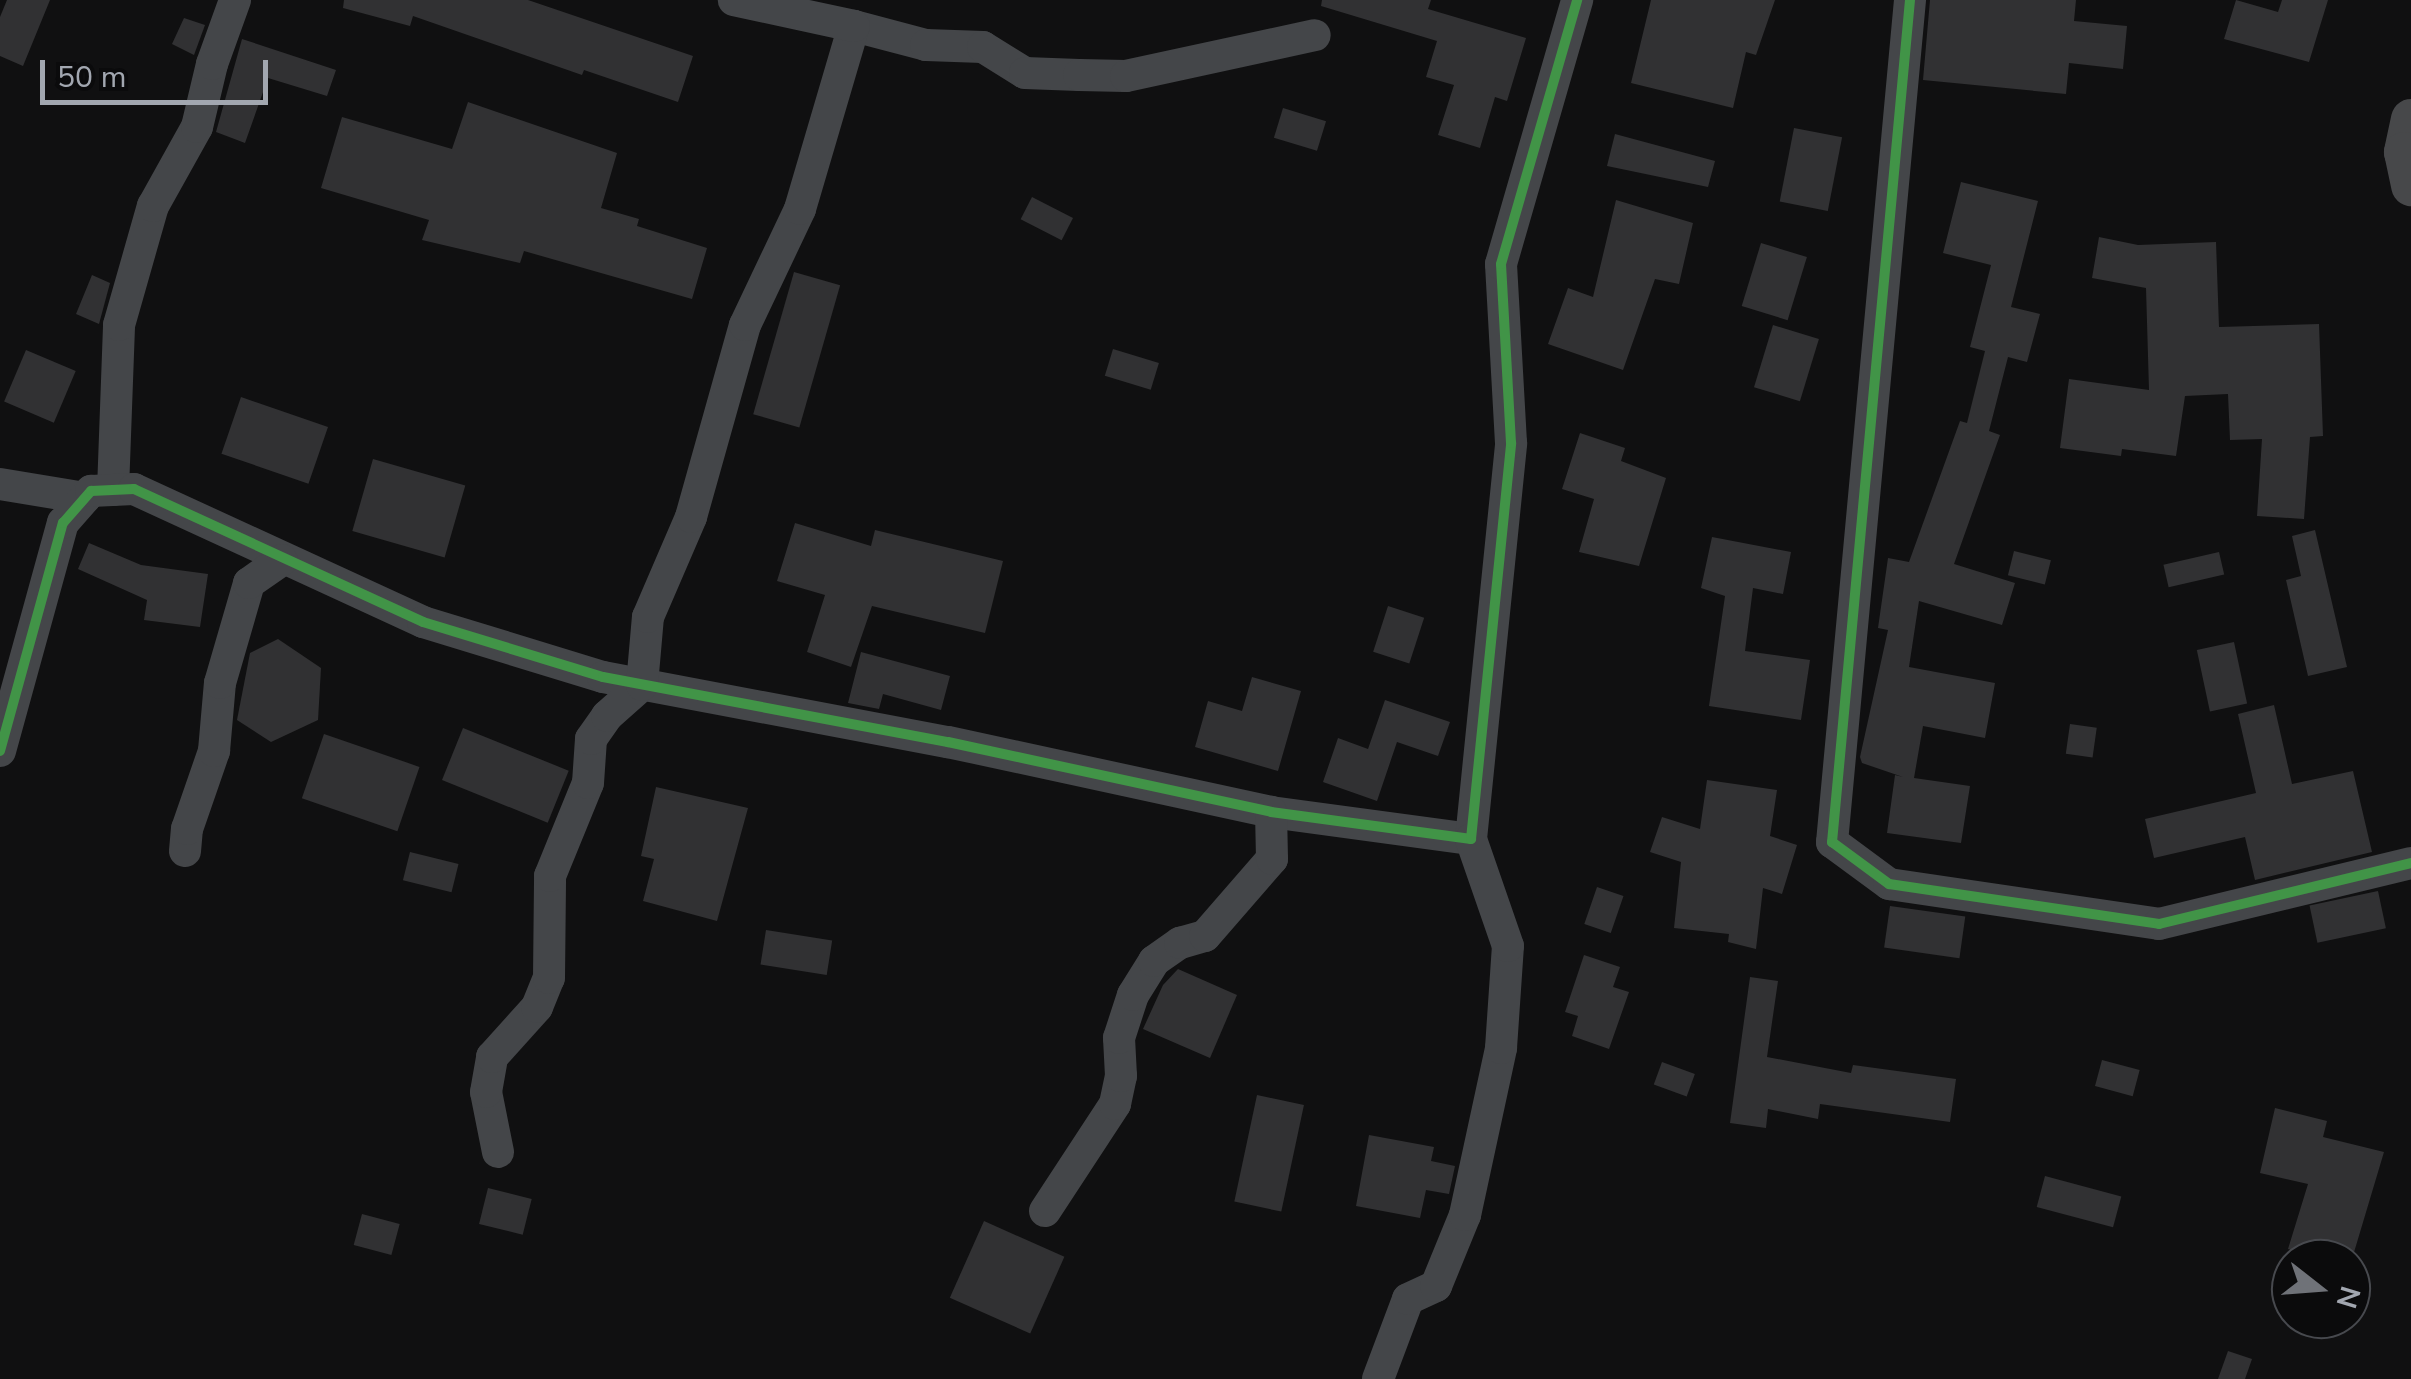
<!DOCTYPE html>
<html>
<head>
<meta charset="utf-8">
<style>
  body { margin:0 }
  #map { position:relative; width:2411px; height:1379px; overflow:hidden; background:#101011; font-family:"Nunito Sans",sans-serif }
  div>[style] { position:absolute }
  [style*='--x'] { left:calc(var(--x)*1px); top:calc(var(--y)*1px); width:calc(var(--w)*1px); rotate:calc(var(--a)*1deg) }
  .building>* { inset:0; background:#313133; transform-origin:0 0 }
  .minor>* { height:32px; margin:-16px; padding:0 16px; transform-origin:16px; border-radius:16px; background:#444649 }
  .major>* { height:40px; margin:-20px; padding:0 20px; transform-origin:20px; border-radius:20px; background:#47484a }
  .cycleway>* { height:10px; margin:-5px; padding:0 5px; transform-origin:5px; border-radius:5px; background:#419447 }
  span { translate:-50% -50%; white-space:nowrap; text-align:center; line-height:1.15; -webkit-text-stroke:8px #0b0b0c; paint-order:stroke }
  .north { position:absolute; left:2271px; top:1239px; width:100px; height:100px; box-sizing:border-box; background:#0b0b0c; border:2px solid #47494e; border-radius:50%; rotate:107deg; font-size:28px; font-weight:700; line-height:40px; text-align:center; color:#a2a7b0 }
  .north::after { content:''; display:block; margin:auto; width:35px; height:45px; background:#6f7278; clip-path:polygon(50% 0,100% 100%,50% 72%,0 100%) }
  .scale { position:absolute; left:40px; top:60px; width:228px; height:45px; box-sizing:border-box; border:5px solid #a2a7b0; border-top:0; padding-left:12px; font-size:30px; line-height:35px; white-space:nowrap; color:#a2a7b0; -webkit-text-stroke:8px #0b0b0c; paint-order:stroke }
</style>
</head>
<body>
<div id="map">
  <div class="building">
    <i style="clip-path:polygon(7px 0,50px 0,23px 66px,0 56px,0 17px)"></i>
    <i style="clip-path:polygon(344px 0,528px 0,693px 56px,678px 102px,584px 70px,582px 75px,413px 16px,410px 26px,343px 8px)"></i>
    <i style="clip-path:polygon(1322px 0,1431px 0,1428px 9px,1526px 38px,1507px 101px,1495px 97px,1480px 148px,1438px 135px,1454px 85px,1426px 77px,1437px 41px,1321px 6px)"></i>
    <i style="clip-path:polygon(1651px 0,1775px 0,1756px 55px,1746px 52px,1733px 108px,1631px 83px)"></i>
    <i style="clip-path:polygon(1930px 0,2076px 0,2074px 21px,2127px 26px,2123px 69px,2069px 63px,2066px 94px,1923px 80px)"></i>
    <i style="clip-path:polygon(2236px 0,2278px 12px,2282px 0,2328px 0,2309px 62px,2224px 39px)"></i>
    <i style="clip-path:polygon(184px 18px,205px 25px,194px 55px,172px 44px)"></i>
    <i style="clip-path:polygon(242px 39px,336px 70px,327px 96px,268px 78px,245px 143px,216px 132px)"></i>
    <i style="clip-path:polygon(468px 102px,617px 153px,601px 208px,639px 219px,637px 226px,707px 248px,692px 299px,524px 251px,520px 263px,422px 240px,429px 220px,321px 188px,342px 117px,452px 149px)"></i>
    <i style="left:1283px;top:108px;width:45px;height:31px;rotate:17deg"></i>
    <i style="left:1794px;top:128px;width:49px;height:75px;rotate:11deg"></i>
    <i style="clip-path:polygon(1615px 134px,1715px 161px,1708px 187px,1607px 166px)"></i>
    <i style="clip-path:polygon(1961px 182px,2038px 201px,2011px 307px,2040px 314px,2027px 362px,2008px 357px,1989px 431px,2000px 435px,1954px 564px,2015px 583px,2002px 625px,1919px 601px,1909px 667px,1995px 683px,1985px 738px,1923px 726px,1914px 778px,1970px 786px,1961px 843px,1887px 833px,1895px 775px,1903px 777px,1862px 763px,1860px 757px,1888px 630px,1878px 628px,1888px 558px,1909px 562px,1960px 421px,1967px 423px,1985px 351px,1970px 347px,1991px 265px,1943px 253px)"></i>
    <i style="left:1032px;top:197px;width:46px;height:25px;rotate:27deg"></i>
    <i style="clip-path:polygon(1616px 200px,1693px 223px,1679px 284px,1655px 279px,1623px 370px,1548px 344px,1568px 288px,1593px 297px)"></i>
    <i style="clip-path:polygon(2099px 237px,2138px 245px,2216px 242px,2219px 327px,2319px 324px,2323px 436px,2310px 437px,2304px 519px,2257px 516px,2262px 439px,2230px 440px,2228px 394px,2185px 396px,2176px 456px,2122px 449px,2121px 456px,2060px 448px,2069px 379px,2149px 390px,2146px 288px,2092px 278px)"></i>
    <i style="left:1761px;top:243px;width:48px;height:66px;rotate:17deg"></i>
    <i style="left:794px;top:272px;width:48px;height:148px;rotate:16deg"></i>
    <i style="clip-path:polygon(92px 275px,110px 283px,99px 324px,76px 314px)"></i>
    <i style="left:1773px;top:325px;width:48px;height:65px;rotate:17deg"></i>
    <i style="left:1113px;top:349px;width:48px;height:28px;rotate:17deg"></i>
    <i style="left:26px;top:350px;width:54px;height:56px;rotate:23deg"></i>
    <i style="left:241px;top:397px;width:92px;height:60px;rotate:19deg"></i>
    <i style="clip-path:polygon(1580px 433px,1625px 448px,1621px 461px,1666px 478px,1639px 566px,1579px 552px,1594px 499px,1562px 489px)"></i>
    <i style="left:373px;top:459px;width:96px;height:75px;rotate:16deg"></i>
    <i style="clip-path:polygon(795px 523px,871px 546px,875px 530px,1003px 561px,985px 633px,872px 606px,851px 667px,807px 652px,825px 595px,777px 581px)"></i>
    <i style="clip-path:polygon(2315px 530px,2347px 667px,2308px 676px,2286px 580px,2301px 576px,2292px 536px)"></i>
    <i style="clip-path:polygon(1712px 537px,1791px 552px,1783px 594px,1753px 588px,1745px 651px,1810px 660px,1801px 720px,1709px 706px,1725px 596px,1701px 588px)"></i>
    <i style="clip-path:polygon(89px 543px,141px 565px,208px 574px,200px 627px,144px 620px,147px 600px,78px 569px)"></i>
    <i style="left:2014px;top:551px;width:38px;height:25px;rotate:14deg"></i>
    <i style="left:2219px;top:552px;width:23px;height:57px;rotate:77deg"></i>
    <i style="left:1388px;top:606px;width:38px;height:48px;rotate:18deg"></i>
    <i style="clip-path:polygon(278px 639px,321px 668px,318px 720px,271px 742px,237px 720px,250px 653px)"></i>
    <i style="left:2234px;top:642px;width:63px;height:38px;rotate:78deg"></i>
    <i style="clip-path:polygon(861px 652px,950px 676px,941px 710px,883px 694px,879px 709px,848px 703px)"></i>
    <i style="clip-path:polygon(1252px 677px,1301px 691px,1278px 771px,1195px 747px,1208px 701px,1242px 711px)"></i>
    <i style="clip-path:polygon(1385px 700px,1450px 722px,1438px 756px,1397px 742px,1377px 801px,1323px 782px,1338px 738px,1368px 749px)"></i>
    <i style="clip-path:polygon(2274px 705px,2292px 784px,2353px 771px,2372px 852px,2255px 880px,2245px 837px,2154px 858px,2145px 819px,2256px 793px,2238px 714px)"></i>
    <i style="left:2070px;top:724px;width:27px;height:30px;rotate:8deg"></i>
    <i style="left:463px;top:728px;width:114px;height:56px;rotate:22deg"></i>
    <i style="left:324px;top:734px;width:101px;height:68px;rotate:19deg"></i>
    <i style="clip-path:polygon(1707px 780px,1777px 790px,1770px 836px,1797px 845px,1782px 894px,1763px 888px,1756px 949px,1728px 942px,1729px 934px,1674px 928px,1681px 862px,1650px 852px,1662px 817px,1700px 829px)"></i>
    <i style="clip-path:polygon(656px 787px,748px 808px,717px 921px,643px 901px,654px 859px,641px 856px)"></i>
    <i style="left:410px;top:852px;width:50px;height:29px;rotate:14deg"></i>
    <i style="left:1597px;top:887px;width:28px;height:39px;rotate:19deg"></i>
    <i style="left:2378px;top:891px;width:38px;height:70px;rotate:78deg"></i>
    <i style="left:1890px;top:906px;width:76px;height:42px;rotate:8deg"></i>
    <i style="left:766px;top:930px;width:67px;height:35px;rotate:9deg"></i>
    <i style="clip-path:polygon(1584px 955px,1620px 967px,1613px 987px,1629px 992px,1609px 1049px,1572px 1036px,1578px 1016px,1565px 1012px)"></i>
    <i style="clip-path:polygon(1178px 969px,1237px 995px,1210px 1058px,1143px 1029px,1163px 985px)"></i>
    <i style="clip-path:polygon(1750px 977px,1778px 981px,1767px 1057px,1851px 1073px,1853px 1065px,1956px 1079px,1950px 1122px,1820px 1104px,1818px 1119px,1768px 1109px,1766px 1128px,1730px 1123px)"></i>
    <i style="left:2102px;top:1060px;width:39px;height:27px;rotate:15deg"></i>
    <i style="left:1662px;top:1062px;width:35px;height:24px;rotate:20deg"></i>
    <i style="left:1257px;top:1095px;width:48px;height:109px;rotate:12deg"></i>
    <i style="clip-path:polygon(2275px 1108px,2327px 1121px,2323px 1137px,2384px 1152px,2352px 1259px,2322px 1259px,2288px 1249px,2308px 1184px,2260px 1173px)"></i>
    <i style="clip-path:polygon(1369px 1135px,1434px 1147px,1431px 1161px,1455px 1166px,1449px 1194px,1426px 1190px,1420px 1218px,1356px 1206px)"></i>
    <i style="left:2045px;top:1176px;width:79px;height:32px;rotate:15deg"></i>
    <i style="left:488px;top:1188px;width:45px;height:37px;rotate:14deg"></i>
    <i style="left:362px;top:1214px;width:39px;height:32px;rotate:15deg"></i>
    <i style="left:984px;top:1221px;width:88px;height:84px;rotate:24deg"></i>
    <i style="clip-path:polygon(2228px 1351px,2252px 1359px,2245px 1379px,2218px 1379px)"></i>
  </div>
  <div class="minor">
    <i style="--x:1910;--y:0;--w:846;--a:95.29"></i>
    <i style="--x:1832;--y:842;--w:71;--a:36.4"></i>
    <i style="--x:1889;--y:884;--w:273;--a:8.4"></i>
    <i style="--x:2159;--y:924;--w:259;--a:-13.6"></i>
    <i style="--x:854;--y:26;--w:74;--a:14.8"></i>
    <i style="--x:926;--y:45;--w:57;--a:2"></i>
    <i style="--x:983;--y:47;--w:49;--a:31.8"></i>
    <i style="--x:1025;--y:73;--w:54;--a:2.1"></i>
    <i style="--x:1079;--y:75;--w:47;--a:1.2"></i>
    <i style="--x:1126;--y:76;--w:193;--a:-12.2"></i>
    <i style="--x:0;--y:484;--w:86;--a:9.4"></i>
    <i style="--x:113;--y:490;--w:165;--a:-87.9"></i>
    <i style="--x:119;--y:325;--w:124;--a:-74.1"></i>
    <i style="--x:153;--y:206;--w:90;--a:-60.9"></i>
    <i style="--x:197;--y:127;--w:65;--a:-76.6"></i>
    <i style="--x:212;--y:64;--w:68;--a:-70.2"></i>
    <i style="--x:0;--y:751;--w:237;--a:-74.6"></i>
    <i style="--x:63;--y:523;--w:43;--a:-48.8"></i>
    <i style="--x:91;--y:491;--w:43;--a:-2.7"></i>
    <i style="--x:134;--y:489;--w:318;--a:24.7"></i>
    <i style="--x:423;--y:622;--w:188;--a:17"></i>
    <i style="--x:603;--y:677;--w:351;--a:10.7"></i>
    <i style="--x:948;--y:742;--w:330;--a:12.2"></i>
    <i style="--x:1271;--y:812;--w:202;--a:7.7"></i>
    <i style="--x:1471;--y:839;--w:398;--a:-84.2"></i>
    <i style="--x:1511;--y:443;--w:179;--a:-93.2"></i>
    <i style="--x:1501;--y:264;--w:275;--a:-73.9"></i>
    <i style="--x:185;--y:851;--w:22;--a:-85"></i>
    <i style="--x:187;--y:829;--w:83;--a:-70.9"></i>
    <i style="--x:214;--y:751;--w:68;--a:-85"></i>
    <i style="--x:220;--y:683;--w:104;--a:-73.8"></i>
    <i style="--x:249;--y:583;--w:40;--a:-34.9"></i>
    <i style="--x:498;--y:1152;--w:61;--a:-101.3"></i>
    <i style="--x:486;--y:1092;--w:36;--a:-80"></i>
    <i style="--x:492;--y:1057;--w:67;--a:-48"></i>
    <i style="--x:537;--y:1007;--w:31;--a:-68"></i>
    <i style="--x:549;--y:978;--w:102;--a:-89.4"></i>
    <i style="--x:550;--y:876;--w:100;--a:-67.8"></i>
    <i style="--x:588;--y:783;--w:44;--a:-86.1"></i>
    <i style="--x:591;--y:739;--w:28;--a:-55"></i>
    <i style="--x:607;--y:716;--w:47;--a:-41.5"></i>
    <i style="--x:642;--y:685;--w:68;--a:-85"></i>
    <i style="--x:648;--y:617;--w:109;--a:-66.7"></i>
    <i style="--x:691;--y:517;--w:199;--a:-74.3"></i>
    <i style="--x:745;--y:325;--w:128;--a:-64.6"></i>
    <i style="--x:800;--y:209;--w:191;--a:-73.6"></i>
    <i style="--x:854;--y:26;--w:123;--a:-167.8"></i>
    <i style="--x:1045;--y:1211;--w:128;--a:-56.8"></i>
    <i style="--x:1115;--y:1104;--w:29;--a:-78"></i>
    <i style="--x:1121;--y:1076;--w:38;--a:-93"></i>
    <i style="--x:1119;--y:1038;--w:45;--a:-72"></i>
    <i style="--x:1133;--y:995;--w:40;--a:-58"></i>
    <i style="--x:1154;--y:961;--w:32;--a:-35"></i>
    <i style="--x:1180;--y:943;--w:26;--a:-16"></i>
    <i style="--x:1205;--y:936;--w:102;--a:-49"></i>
    <i style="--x:1272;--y:859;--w:47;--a:-91.2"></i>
    <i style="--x:1378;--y:1379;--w:85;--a:-69.4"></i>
    <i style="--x:1408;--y:1299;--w:31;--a:-25"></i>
    <i style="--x:1436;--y:1286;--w:77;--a:-67.8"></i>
    <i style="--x:1465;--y:1215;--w:171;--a:-77.8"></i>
    <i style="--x:1501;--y:1048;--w:102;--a:-86.1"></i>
    <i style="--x:1508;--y:946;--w:113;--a:-109.1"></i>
  </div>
  <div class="major">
    <i style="--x:2411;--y:119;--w:34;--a:102"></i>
    <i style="--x:2404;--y:152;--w:35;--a:78"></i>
  </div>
  <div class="cycleway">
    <i style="--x:1910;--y:0;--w:846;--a:95.29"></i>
    <i style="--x:1832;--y:842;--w:71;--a:36.4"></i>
    <i style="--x:1889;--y:884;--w:273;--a:8.4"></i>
    <i style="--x:2159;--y:924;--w:259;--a:-13.6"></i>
    <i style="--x:0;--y:751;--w:237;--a:-74.6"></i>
    <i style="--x:63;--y:523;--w:43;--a:-48.8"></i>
    <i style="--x:91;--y:491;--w:43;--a:-2.7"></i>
    <i style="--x:134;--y:489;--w:318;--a:24.7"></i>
    <i style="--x:423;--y:622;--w:188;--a:17"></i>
    <i style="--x:603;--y:677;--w:351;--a:10.7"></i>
    <i style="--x:948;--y:742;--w:330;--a:12.2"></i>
    <i style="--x:1271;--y:812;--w:202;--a:7.7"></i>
    <i style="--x:1471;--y:839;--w:398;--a:-84.2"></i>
    <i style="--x:1511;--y:443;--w:179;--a:-93.2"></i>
    <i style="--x:1501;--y:264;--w:275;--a:-73.9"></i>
  </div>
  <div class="north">N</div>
  <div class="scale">50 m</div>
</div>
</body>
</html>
